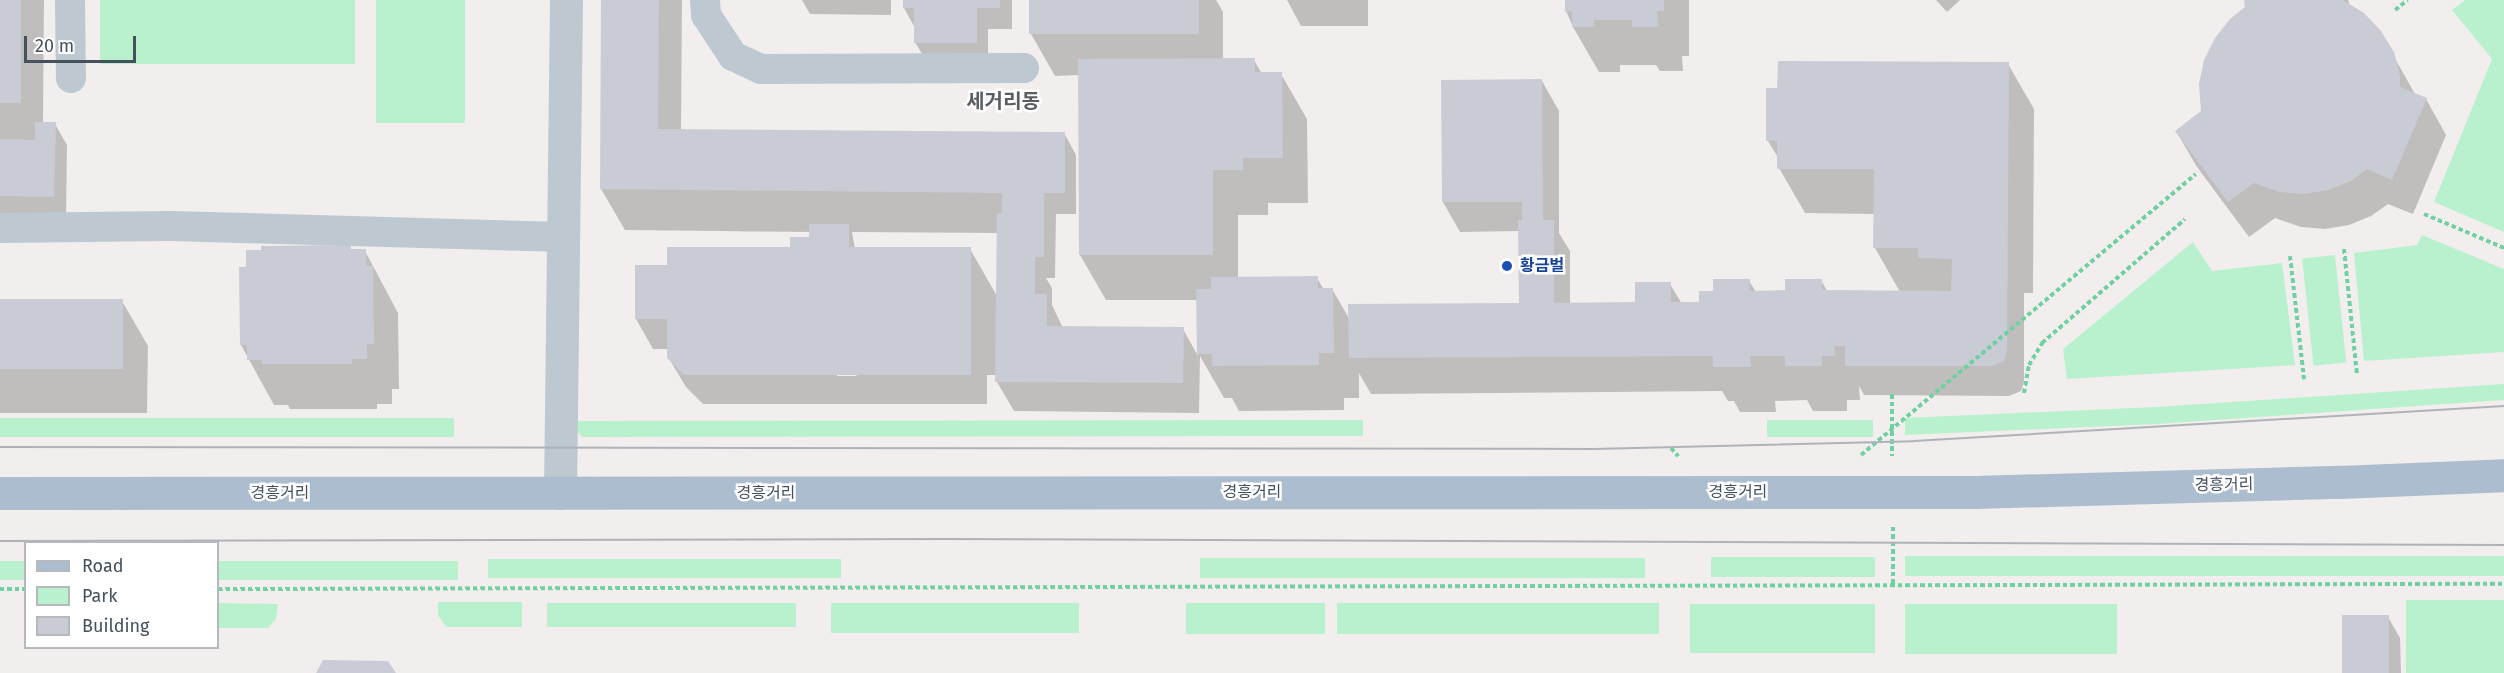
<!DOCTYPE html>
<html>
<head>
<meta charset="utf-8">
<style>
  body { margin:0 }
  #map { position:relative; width:2504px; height:673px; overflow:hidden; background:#f1eeed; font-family:"Fira Sans","Noto Sans KR",sans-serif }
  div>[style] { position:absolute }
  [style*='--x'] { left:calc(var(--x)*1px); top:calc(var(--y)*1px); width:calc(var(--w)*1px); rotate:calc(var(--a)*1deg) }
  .green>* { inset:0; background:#b9f1cf; transform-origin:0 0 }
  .shadow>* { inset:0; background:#0003 }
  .building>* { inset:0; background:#c9ccd4; transform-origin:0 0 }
  .path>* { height:4px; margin-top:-2px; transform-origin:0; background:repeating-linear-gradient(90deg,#6fd1a2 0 4.5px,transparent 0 7.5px) }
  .minor>* { height:30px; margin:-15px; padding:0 15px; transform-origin:15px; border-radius:15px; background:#bdc8d1 }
  .tertiary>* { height:33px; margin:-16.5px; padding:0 16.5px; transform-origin:16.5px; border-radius:16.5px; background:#bdc8d1 }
  .primary>* { height:33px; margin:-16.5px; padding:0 16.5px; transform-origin:16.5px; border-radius:16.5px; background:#abbdcf }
  .tram>* { height:1.5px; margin:-0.75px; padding:0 0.75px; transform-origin:0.75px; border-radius:0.75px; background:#afb3b9 }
  .dots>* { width:16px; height:16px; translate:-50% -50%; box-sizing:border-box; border:3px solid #fff; border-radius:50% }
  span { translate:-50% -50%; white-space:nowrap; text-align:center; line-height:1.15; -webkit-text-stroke:5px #fff; paint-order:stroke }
  .transit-label { font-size:16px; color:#164399; font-weight:700 }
  .left { translate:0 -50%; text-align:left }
  .street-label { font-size:16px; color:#45515c }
  .quarter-label { font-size:20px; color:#5a5e63; font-weight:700 }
  .legend { position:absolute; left:24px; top:541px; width:195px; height:108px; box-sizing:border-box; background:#fff; border:2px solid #b5b9be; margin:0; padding:8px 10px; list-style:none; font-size:18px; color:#45515c }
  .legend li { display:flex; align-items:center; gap:12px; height:30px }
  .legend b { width:30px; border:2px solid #b5b9be }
  .scale { position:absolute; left:24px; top:36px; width:112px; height:27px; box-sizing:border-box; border:3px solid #45515c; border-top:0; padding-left:8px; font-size:18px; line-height:21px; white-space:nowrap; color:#45515c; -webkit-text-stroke:4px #fff; paint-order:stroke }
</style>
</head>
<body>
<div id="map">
  <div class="green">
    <i style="left:100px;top:0;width:255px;height:64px"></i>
    <i style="left:376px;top:0;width:89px;height:123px"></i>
    <i style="clip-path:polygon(2465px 0,2504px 0,2504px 232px,2434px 202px,2492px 59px,2452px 10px)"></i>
    <i style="clip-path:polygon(2422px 235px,2504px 269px,2504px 352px,2364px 361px,2354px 253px,2417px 245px)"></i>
    <i style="clip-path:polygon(2193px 242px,2212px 271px,2282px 263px,2295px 365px,2067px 379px,2063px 349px)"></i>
    <i style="left:2335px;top:255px;width:108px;height:33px;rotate:84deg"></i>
    <i style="clip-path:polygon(2504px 384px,2504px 400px,2157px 424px,1905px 435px,1905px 418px,2156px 407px)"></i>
    <i style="left:0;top:418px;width:454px;height:19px"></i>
    <i style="clip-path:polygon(1363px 420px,1363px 436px,582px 437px,576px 429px,575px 421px)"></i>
    <i style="left:1873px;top:420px;width:17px;height:106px;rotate:90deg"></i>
    <i style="left:2504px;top:556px;width:20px;height:599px;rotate:90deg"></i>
    <i style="left:1875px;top:557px;width:20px;height:164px;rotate:90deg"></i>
    <i style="left:1200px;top:558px;width:445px;height:20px"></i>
    <i style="left:841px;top:559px;width:19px;height:353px;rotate:90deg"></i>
    <i style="left:0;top:561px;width:25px;height:19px"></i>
    <i style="left:218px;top:561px;width:240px;height:19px"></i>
    <i style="left:2406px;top:600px;width:98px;height:73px"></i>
    <i style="clip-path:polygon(438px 602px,522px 602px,522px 627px,446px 627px,438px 615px)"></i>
    <i style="clip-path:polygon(218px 603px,278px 604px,276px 619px,268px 628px,218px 628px)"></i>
    <i style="left:547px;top:603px;width:249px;height:24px"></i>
    <i style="left:831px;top:603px;width:248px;height:30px"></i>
    <i style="left:1186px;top:603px;width:139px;height:31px"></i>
    <i style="left:1337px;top:603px;width:322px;height:31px"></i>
    <i style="left:1690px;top:604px;width:185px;height:49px"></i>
    <i style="left:1905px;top:604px;width:212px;height:50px"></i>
  </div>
  <div class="shadow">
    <i style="clip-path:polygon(0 0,44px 0,43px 123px,55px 124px,67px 145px,66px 218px,0 217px)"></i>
    <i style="clip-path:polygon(evenodd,603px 0,682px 0,681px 130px,1064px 133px,1076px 155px,1076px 214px,1056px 214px,1055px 278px,1046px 278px,1052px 288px,1052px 305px,1063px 328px,1183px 329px,1198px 356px,1198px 300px,1106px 300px,1080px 255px,1079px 75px,1055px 76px,1031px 34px,1030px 0,1216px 0,1223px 12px,1223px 60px,1254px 60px,1262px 74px,1281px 74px,1307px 119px,1308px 203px,1268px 203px,1268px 215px,1238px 215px,1238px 278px,1317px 278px,1324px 290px,1332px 289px,1350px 320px,1520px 305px,1520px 231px,1460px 232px,1443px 202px,1542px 81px,1559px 111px,1559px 233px,1570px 251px,1570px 304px,1636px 304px,1670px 284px,1682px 304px,1701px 304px,1714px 292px,1749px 281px,1756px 292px,1786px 292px,1821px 280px,1827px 291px,1900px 292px,1875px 248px,1875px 214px,1805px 213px,1779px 168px,1779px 159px,1768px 141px,2008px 64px,2034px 109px,2033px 293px,2024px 293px,2024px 381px,2021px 391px,2009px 396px,1864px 395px,1859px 386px,1860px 400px,1847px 400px,1847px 411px,1813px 411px,1807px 400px,1775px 401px,1776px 412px,1740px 412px,1734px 401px,1728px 401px,1722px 391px,1371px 394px,1359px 373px,1359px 398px,1344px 398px,1344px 410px,1239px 411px,1232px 398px,1224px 398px,1200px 356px,1199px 413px,1014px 411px,997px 382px,997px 375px,987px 375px,987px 404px,703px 404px,686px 387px,668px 357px,668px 349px,653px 349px,636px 319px,637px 267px,669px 267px,792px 249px,811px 239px,811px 232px,625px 230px,601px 189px,603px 0,852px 232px,998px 233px,997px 296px,970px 249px,855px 249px,852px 232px,603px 0,837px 373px,854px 373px,857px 376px,837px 376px,837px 373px)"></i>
    <i style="clip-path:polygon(802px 0,891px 0,891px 15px,810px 14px)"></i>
    <i style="clip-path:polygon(904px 0,1012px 0,1012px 29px,988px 29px,988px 64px,928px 64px,915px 42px,915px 28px,904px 8px)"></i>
    <i style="clip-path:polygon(1287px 0,1368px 0,1368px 26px,1301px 26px)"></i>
    <i style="clip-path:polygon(1566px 0,1689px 0,1689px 56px,1682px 56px,1683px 71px,1660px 71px,1656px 65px,1620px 65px,1620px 72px,1599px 72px,1573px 27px,1566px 11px)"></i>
    <i style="clip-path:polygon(1936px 0,1960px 0,1947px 12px)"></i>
    <i style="clip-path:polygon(2246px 0,2348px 0,2350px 7px,2380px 32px,2415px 94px,2426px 99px,2446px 135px,2413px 214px,2388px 204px,2371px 216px,2349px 225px,2325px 229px,2301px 227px,2275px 218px,2249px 237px,2197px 167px,2176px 131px,2202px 112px,2247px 8px)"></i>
    <i style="clip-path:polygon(350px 247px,352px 251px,365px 251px,398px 313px,399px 389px,392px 389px,392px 404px,377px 404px,377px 409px,290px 409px,288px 405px,274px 405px,241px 345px)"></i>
    <i style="clip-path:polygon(0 301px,122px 301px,148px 346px,147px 413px,0 413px)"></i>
    <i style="clip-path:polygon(2388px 617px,2400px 638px,2401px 673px,2344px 673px)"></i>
  </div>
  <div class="building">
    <i style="left:0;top:0;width:21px;height:103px"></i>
    <i style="clip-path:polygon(601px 0,659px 0,658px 129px,1065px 132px,1065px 193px,1044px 193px,1044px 257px,1035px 257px,1035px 294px,1047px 294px,1047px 326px,1184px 327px,1183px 383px,995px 382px,997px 213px,1002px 213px,1002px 193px,600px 189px)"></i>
    <i style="clip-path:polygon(903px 0,1000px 0,1000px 8px,977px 8px,977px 43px,914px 43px,914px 8px,903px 8px)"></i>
    <i style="left:1029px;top:0;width:170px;height:34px"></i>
    <i style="clip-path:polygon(1565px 0,1664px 0,1664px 11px,1657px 11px,1658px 27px,1632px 27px,1632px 20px,1594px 20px,1594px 27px,1572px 27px,1572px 11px,1565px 12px)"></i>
    <i style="clip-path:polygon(2244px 0,2343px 0,2364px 13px,2381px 31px,2394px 52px,2400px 76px,2400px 87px,2427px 98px,2392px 180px,2367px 169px,2351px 181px,2328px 190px,2304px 194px,2280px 192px,2254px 183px,2228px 202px,2175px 131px,2201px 111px,2199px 84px,2204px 60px,2215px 38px,2230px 19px,2245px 7px)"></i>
    <i style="clip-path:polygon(1255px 58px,1255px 72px,1282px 72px,1283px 158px,1243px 158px,1243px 170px,1213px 170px,1213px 255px,1079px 255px,1078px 59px)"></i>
    <i style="clip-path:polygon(1778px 61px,2009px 62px,2007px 350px,2004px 361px,1992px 366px,1845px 366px,1845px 346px,1834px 346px,1835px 356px,1822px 356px,1822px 366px,1785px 366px,1785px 356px,1750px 356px,1751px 367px,1713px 367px,1713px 356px,1349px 358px,1348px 304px,1519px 303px,1518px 220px,1522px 220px,1522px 202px,1442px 202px,1441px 80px,1542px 79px,1543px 220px,1554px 220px,1554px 303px,1635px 302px,1635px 282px,1671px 282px,1671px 302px,1699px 302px,1699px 291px,1713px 291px,1713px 279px,1750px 279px,1750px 291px,1785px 290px,1785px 279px,1822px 279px,1822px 290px,1951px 291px,1952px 259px,1918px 258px,1918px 248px,1873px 248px,1874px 169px,1777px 169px,1777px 141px,1766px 141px,1766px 88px,1777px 88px)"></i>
    <i style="clip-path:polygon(35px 122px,56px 122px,54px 197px,0 196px,0 139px,35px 140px)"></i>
    <i style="clip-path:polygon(809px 224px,849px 224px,849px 247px,971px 247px,971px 375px,684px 375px,667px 358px,667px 319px,635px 319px,635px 265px,667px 265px,667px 247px,790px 247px,790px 237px,809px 237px)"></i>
    <i style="clip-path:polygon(351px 245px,351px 249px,366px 249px,366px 266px,373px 266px,374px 344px,367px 344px,367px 359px,352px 359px,352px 364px,262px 364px,262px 360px,247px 360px,247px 345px,240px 345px,239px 267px,246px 267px,246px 250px,261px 250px,261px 246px)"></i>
    <i style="clip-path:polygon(1318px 276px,1318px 288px,1333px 288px,1334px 353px,1319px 353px,1319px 365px,1212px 366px,1212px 354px,1197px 354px,1196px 289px,1211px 289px,1211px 277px)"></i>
    <i style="left:0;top:299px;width:123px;height:70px"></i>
    <i style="left:2389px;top:615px;width:58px;height:47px;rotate:90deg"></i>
    <i style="clip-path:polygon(323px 660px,388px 661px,396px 673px,316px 673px)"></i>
  </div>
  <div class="path">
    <i style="--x:2395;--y:10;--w:16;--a:-38"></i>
    <i style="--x:2424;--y:214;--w:87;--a:23"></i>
    <i style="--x:2344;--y:249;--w:126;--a:84.1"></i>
    <i style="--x:2290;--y:256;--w:124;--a:83.5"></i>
    <i style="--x:2024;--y:393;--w:28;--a:-80"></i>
    <i style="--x:2029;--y:365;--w:26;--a:-59"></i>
    <i style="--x:2042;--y:343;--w:189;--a:-40.9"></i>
    <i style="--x:1892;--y:394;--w:62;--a:90"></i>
    <i style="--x:1671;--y:448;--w:11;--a:49"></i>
    <i style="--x:1861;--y:455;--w:437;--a:-40"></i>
    <i style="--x:1893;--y:527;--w:59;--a:90"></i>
    <i style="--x:0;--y:589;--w:26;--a:0"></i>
    <i style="--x:218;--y:589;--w:2286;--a:-0.13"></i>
  </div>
  <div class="minor">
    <i style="--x:70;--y:0;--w:78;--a:89.3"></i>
    <i style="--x:705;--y:0;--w:15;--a:86"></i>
    <i style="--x:706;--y:15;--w:49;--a:56.6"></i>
    <i style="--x:733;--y:56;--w:31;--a:25"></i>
    <i style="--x:761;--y:69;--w:263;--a:-0.2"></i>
    <i style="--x:0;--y:228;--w:171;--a:-0.7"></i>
    <i style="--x:171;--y:226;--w:392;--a:1.6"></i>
  </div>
  <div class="tertiary">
    <i style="--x:560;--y:493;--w:493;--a:-89.3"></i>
  </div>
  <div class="primary">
    <i style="--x:0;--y:493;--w:1974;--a:-0.03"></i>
    <i style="--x:1974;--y:492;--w:366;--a:-1.6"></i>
    <i style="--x:2340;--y:482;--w:164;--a:-2.4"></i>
  </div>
  <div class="tram">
    <i style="--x:0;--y:447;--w:1594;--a:0.07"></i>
    <i style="--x:1594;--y:449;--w:320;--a:-1.4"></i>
    <i style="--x:1914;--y:441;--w:591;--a:-3.39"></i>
    <i style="--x:0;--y:541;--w:944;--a:-0.12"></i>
    <i style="--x:944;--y:539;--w:1560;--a:0.22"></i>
  </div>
  <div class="dots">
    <i style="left:1507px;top:266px;background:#1a4fb4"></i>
  </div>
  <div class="transit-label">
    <span class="left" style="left:1520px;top:266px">황금벌</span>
  </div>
  <div class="street-label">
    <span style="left:2224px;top:485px;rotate:-1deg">경흥거리</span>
    <span style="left:1252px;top:492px">경흥거리</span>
    <span style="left:1738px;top:492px">경흥거리</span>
    <span style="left:280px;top:493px">경흥거리</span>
    <span style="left:766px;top:493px">경흥거리</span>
  </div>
  <div class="quarter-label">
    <span style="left:1003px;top:101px">세거리동</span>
  </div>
  <ul class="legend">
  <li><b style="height:8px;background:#abbdcf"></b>Road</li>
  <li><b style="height:16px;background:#b9f1cf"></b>Park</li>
  <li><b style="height:16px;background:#c9ccd4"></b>Building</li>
  </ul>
  <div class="scale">20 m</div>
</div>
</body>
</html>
